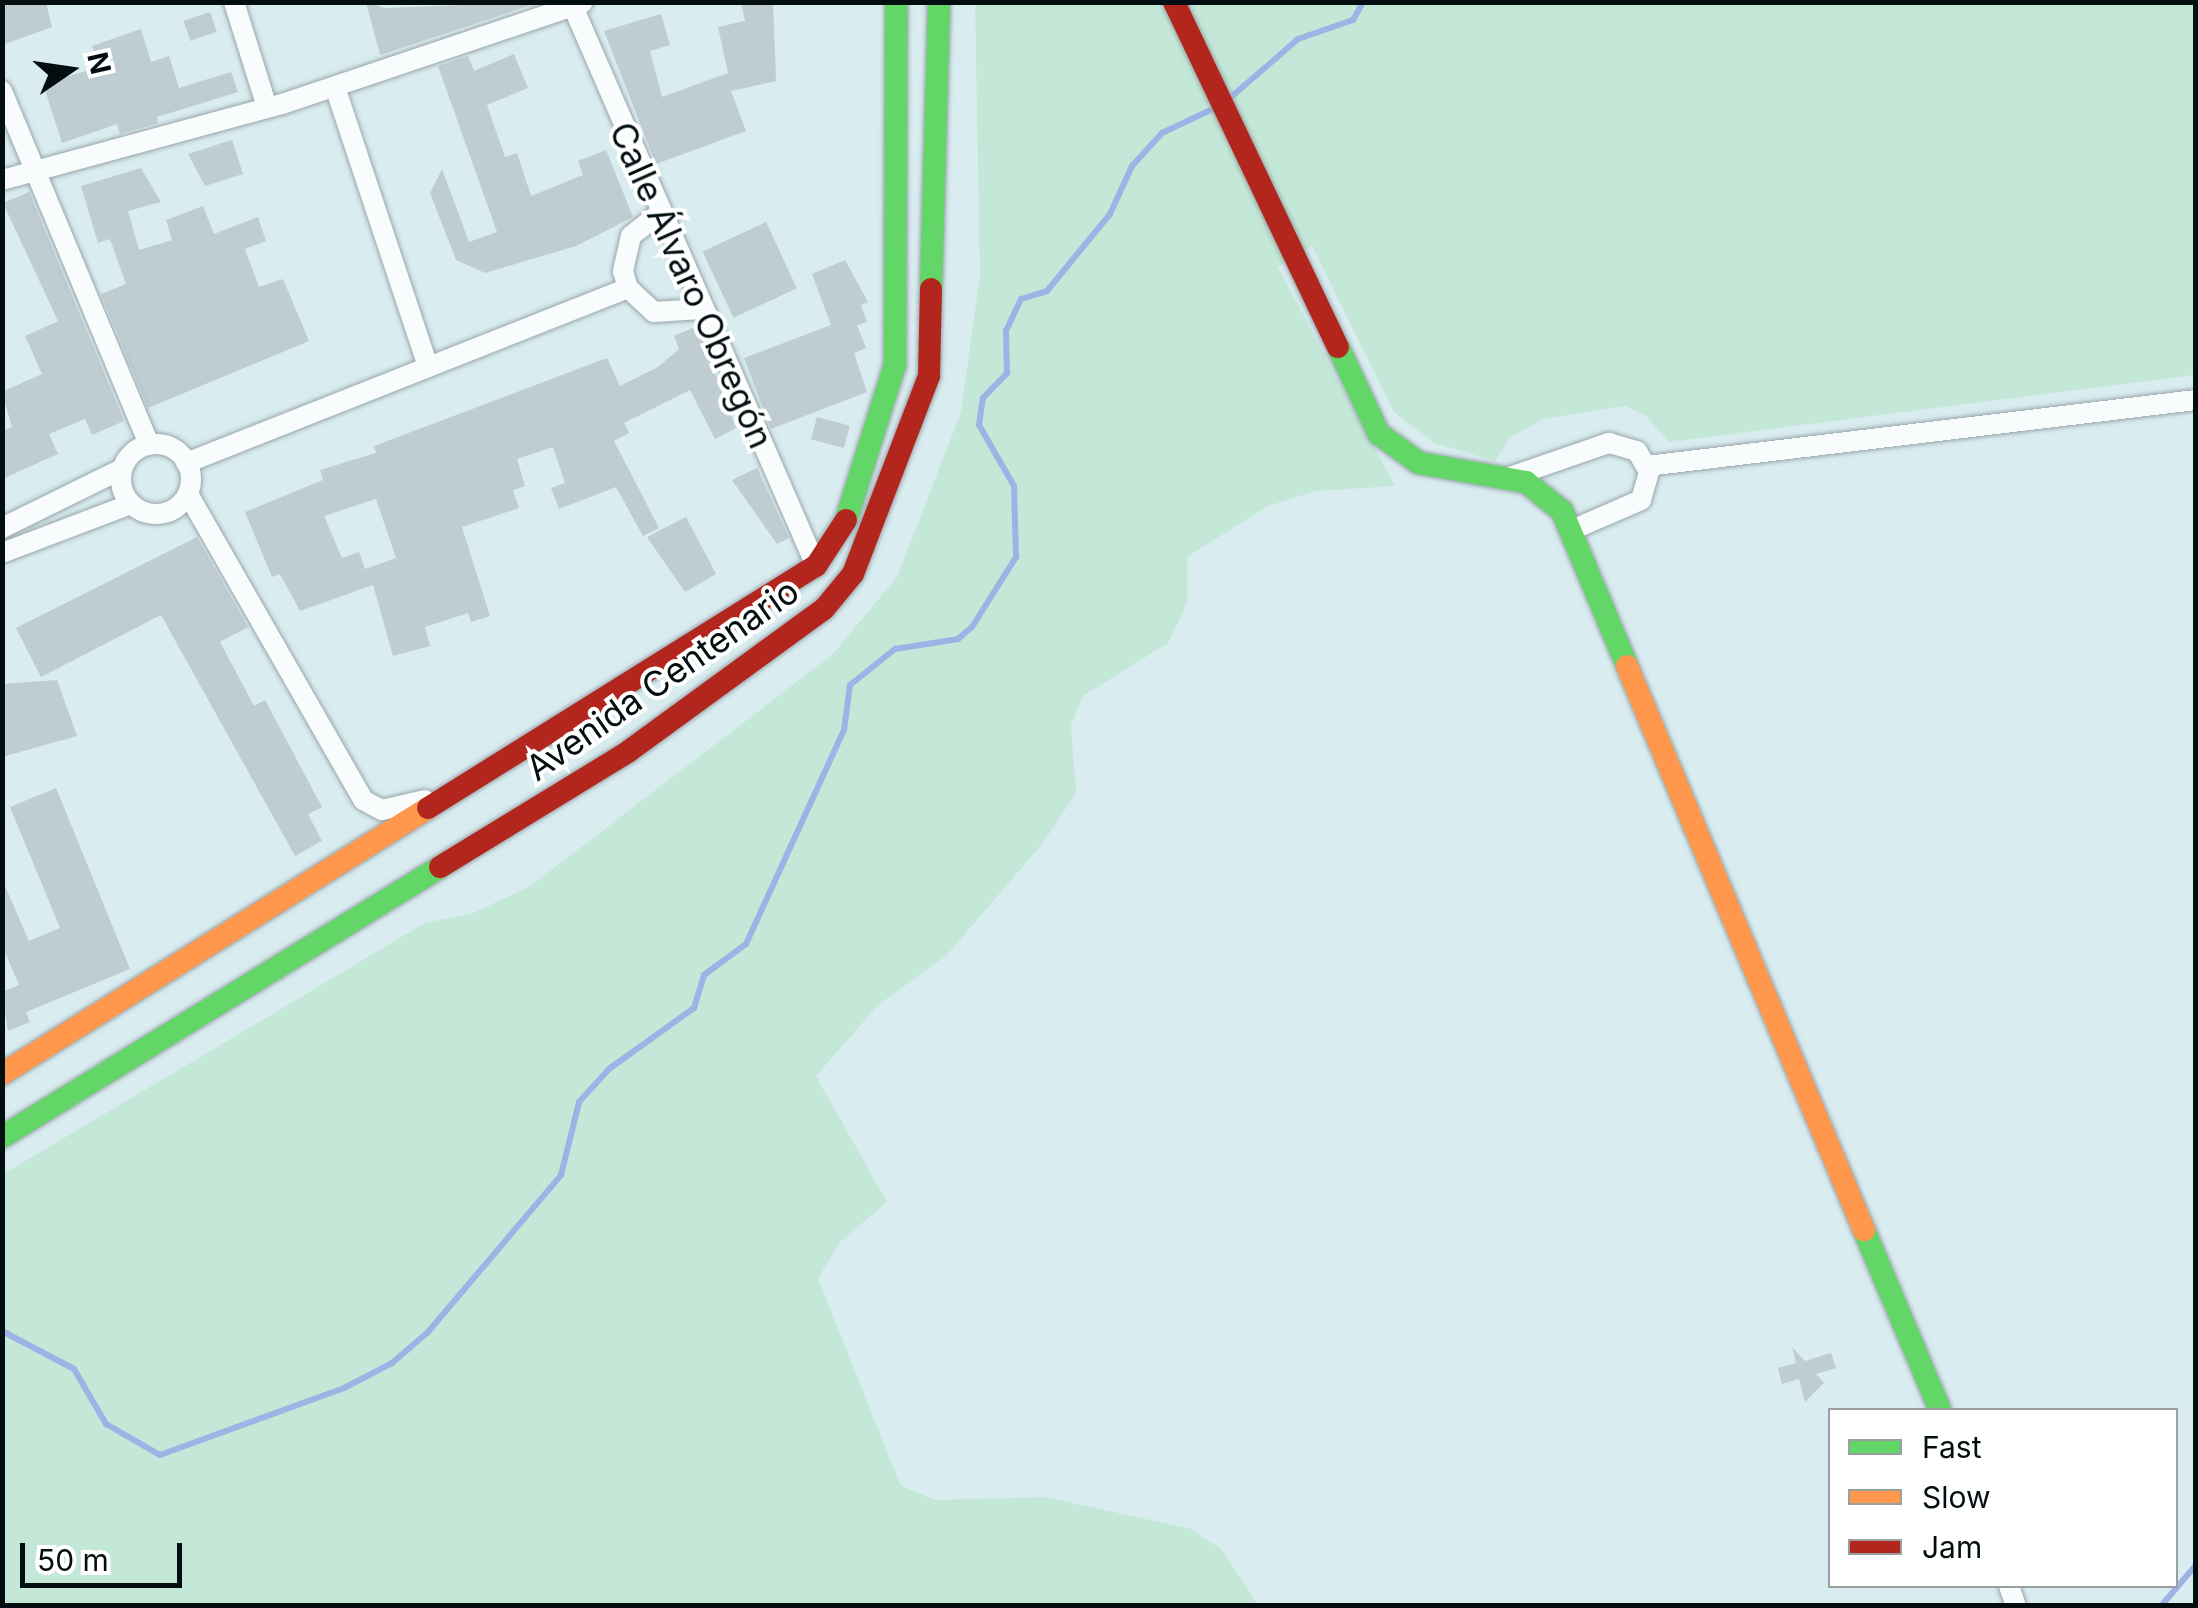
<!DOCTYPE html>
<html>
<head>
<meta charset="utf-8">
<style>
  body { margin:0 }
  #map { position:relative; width:2198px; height:1608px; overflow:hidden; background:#d9ecf0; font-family:Inter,sans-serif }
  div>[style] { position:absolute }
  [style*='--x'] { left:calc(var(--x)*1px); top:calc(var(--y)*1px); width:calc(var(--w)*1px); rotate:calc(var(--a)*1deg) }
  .green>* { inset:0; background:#c4e8d7 }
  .stream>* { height:6px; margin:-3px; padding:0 3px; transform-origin:3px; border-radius:3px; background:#9eb2e5 }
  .building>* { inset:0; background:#bfccd1; transform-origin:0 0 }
  .roads { filter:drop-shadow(0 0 2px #98a6a9) drop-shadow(0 0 2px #98a6a9) }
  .street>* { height:20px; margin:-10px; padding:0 10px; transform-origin:10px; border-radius:10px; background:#f9fcfd }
  .street>.ring { margin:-10px; padding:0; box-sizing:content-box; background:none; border:20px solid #f9fcfd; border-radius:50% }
  .fast>* { height:22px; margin:-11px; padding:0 11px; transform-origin:11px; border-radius:11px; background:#63d668 }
  .slow>* { height:22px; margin:-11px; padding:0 11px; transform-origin:11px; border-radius:11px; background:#ff974d }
  .jam>* { height:22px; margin:-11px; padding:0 11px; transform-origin:11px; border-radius:11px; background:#b3261e }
  span { translate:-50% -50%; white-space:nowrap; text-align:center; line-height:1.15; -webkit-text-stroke:8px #fff; paint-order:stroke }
  .street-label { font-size:35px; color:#030e11 }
  .frame { position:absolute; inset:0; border:5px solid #030e11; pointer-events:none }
  .legend { position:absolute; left:1828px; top:1408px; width:350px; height:180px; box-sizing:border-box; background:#fff; border:2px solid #9a9fa0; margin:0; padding:12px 18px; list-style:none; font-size:30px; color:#030e11 }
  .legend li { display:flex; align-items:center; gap:20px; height:50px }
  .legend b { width:50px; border:2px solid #9a9fa0 }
  .north { position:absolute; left:20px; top:20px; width:100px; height:100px; -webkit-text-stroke:8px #fff; paint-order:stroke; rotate:77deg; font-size:28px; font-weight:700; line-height:40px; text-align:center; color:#030e11 }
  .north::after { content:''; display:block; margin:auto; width:35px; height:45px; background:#030e11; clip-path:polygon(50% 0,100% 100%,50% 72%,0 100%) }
  .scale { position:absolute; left:20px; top:1543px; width:162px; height:45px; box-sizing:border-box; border:5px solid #030e11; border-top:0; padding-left:12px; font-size:30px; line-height:35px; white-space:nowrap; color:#030e11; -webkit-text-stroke:8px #fff; paint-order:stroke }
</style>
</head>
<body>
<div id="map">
  <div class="green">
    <i style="clip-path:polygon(975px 3px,2195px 3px,2195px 375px,1669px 442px,1645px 415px,1625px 406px,1543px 419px,1510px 438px,1495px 461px,1434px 443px,1394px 412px,1312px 246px,1278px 267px,1395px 486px,1316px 491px,1268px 506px,1187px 557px,1187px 603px,1168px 643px,1083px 696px,1071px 725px,1076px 793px,1043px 843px,946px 956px,878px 1005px,816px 1076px,887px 1202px,841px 1241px,818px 1278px,901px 1486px,935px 1500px,1045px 1497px,1191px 1529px,1222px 1550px,1258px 1605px,3px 1605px,2px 1175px,425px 923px,473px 913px,529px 887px,833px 654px,897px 577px,961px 412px,980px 274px)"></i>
  </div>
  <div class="stream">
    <i style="--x:1230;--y:98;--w:90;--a:-40.9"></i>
    <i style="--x:1298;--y:39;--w:58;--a:-19.1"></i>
    <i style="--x:1353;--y:20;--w:21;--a:-61"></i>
    <i style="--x:2;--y:1331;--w:81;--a:27.8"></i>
    <i style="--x:74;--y:1369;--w:64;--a:59.8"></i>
    <i style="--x:106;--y:1424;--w:62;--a:29.9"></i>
    <i style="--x:160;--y:1455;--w:196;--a:-20"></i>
    <i style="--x:344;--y:1388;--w:54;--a:-27.5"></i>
    <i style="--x:392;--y:1363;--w:48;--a:-40.7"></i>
    <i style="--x:428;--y:1332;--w:206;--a:-49.7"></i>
    <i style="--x:561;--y:1175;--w:75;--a:-76.1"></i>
    <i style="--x:579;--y:1102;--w:45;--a:-47.7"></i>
    <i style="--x:609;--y:1069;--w:105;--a:-35.7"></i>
    <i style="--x:694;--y:1008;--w:34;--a:-73"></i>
    <i style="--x:704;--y:975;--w:52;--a:-36.4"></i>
    <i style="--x:746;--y:944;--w:235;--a:-65.4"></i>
    <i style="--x:844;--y:730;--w:45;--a:-82.4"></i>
    <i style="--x:850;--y:685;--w:58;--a:-38.7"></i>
    <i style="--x:895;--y:649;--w:64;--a:-9"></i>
    <i style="--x:958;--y:639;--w:18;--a:-41"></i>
    <i style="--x:972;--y:627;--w:83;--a:-57.8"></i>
    <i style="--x:1016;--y:557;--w:71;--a:-91.6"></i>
    <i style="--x:1014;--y:486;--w:70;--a:-119.8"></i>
    <i style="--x:979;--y:425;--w:27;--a:-82"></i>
    <i style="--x:983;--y:398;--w:35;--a:-46"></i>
    <i style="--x:1007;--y:373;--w:42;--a:-91.4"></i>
    <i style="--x:1006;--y:331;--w:35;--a:-65"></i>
    <i style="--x:1021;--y:299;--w:27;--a:-17"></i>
    <i style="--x:1047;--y:291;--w:99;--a:-50.7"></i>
    <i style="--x:1110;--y:214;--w:53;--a:-65.4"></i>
    <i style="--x:1132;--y:166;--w:45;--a:-47.7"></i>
    <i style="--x:1162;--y:133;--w:59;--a:-25.3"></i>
    <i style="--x:2161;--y:1606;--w:54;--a:-49.5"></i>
  </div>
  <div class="building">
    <i style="clip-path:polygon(2px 2px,46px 2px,52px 27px,2px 45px)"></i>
    <i style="clip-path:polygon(366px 2px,385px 8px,540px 2px,380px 55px)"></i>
    <i style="clip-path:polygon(741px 2px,773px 2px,776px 81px,731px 91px,746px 131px,656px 164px,604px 31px,661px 14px,670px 45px,650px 51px,662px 97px,728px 73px,718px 27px,745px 21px)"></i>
    <i style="left:210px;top:12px;width:21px;height:28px;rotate:71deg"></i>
    <i style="clip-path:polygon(141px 29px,151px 62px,169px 56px,179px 88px,231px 72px,238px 92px,157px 117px,158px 123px,120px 134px,117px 124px,62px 143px,43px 84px,99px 67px,92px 46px)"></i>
    <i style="clip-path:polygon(514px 54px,528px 88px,487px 105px,505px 157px,517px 153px,531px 196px,583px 175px,578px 161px,606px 150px,633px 217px,576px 246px,485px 273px,456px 260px,430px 193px,442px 169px,469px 242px,497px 232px,438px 66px,468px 56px,474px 71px)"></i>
    <i style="clip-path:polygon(232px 140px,243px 174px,205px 186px,188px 154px)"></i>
    <i style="clip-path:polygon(141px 168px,161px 202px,128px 211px,139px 250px,172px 240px,166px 220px,203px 206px,214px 234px,258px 217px,266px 241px,245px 249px,259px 287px,283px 279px,309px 341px,148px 408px,101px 294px,126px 284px,110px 239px,98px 243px,81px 186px)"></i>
    <i style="clip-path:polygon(29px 192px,124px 421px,92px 435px,85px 419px,49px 434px,58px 454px,2px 479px,2px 431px,12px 427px,2px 392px,42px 374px,25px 336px,58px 321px,3px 203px)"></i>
    <i style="left:766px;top:222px;width:73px;height:70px;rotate:65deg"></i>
    <i style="clip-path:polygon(845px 260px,868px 302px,861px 305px,867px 322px,857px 325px,866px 348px,854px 353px,867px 392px,771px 429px,744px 358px,831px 325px,812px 274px)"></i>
    <i style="clip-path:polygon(evenodd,697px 326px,736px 428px,715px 439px,690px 390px,624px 423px,629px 433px,614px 441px,659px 528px,643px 536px,616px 487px,559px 509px,551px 488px,565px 483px,553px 447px,517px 459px,525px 486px,513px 490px,519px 508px,462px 527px,490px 616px,471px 622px,468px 613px,425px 627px,430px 646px,393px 656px,373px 585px,300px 611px,280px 574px,272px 577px,245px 512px,323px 480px,320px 470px,376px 453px,374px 446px,607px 358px,620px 386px,658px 367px,679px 349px,674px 336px,697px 326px,376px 499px,396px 558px,365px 569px,359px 552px,342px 558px,324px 516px,376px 499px)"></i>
    <i style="left:817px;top:417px;width:34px;height:23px;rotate:15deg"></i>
    <i style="clip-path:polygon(757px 468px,789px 538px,777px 544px,732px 480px)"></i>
    <i style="clip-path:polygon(686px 517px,716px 574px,685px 592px,647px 537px)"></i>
    <i style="clip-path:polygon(197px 537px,248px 627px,220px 642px,254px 706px,265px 700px,322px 807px,308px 814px,322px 841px,295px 856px,161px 615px,41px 677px,16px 628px)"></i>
    <i style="clip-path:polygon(57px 680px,77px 736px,2px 757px,2px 684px)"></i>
    <i style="clip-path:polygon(56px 788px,130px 969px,26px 1012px,30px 1022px,8px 1031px,2px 992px,19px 985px,2px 945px,2px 879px,29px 941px,60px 928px,10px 807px)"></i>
    <i style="clip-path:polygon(1792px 1347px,1805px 1361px,1831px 1353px,1836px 1368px,1816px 1374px,1824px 1383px,1805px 1402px,1799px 1379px,1782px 1384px,1778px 1368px,1796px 1363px)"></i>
  </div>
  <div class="roads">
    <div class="street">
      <i style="--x:234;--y:2;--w:110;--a:72.6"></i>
      <i style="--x:571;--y:2;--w:615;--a:66.52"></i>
      <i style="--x:335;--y:87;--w:295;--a:71.6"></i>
      <i style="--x:2;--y:91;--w:383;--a:67.4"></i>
      <i style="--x:2;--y:180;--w:290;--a:-15.2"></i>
      <i style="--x:282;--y:104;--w:317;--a:-18.6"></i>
      <i style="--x:660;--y:213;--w:37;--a:142"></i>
      <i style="--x:631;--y:236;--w:36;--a:103"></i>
      <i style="--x:623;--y:271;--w:18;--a:74"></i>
      <i style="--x:628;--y:288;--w:35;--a:43"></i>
      <i style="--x:654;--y:312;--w:48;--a:-3.6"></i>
      <i class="ring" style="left:121px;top:444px;width:50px;height:50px"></i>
      <i style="--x:186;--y:463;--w:475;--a:-21.6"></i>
      <i style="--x:1647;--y:466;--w:553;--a:-6.86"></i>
      <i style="--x:1510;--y:477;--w:105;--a:-19"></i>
      <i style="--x:1609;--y:443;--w:29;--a:16"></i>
      <i style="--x:1637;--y:451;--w:24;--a:60"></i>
      <i style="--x:1649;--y:472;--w:29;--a:106"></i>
      <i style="--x:1641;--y:500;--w:75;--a:156.5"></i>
      <i style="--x:188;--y:494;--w:353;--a:60.2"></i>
      <i style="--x:363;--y:800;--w:21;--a:28"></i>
      <i style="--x:382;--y:810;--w:44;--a:-13.1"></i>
      <i style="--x:2;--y:528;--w:134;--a:-26.2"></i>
      <i style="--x:2;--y:553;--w:138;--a:-20.8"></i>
      <i style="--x:2009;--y:1586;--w:21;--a:71"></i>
    </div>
    <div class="fast">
      <i style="--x:931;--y:289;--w:287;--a:-88.4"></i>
      <i style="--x:1338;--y:347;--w:96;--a:64.8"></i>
      <i style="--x:1379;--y:434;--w:49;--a:35.9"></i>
      <i style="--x:1419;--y:463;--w:109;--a:10.1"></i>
      <i style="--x:1526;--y:482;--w:46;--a:38.9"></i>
      <i style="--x:1562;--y:511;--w:168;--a:67.2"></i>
      <i style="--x:846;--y:520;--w:163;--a:-72.5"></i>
      <i style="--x:895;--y:365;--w:363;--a:-89.8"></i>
      <i style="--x:2;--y:1137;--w:515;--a:-31.65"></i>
      <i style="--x:1864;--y:1230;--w:195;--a:67.1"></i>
    </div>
    <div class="slow">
      <i style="--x:1627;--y:666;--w:612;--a:67.21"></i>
      <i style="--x:2;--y:1074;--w:502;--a:-31.98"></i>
    </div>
    <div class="jam">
      <i style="--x:1174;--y:2;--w:382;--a:64.6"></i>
      <i style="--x:428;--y:808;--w:457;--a:-32"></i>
      <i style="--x:816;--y:566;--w:55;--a:-56.9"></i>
      <i style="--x:440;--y:867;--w:222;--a:-31.5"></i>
      <i style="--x:629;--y:751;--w:241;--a:-36.1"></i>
      <i style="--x:824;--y:609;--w:45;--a:-50.4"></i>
      <i style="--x:853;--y:574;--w:212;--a:-69"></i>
      <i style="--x:929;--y:376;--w:87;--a:-88.7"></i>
    </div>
  </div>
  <div class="street-label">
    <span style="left:692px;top:285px;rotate:66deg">Calle Álvaro Obregón</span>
    <span style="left:662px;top:679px;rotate:-35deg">Avenida Centenario</span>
  </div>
  <div class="frame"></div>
  <ul class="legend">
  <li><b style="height:12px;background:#63d668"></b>Fast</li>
  <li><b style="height:12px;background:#ff974d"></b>Slow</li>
  <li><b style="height:12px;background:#b3261e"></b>Jam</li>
  </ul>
  <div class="north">N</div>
  <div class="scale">50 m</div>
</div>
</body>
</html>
